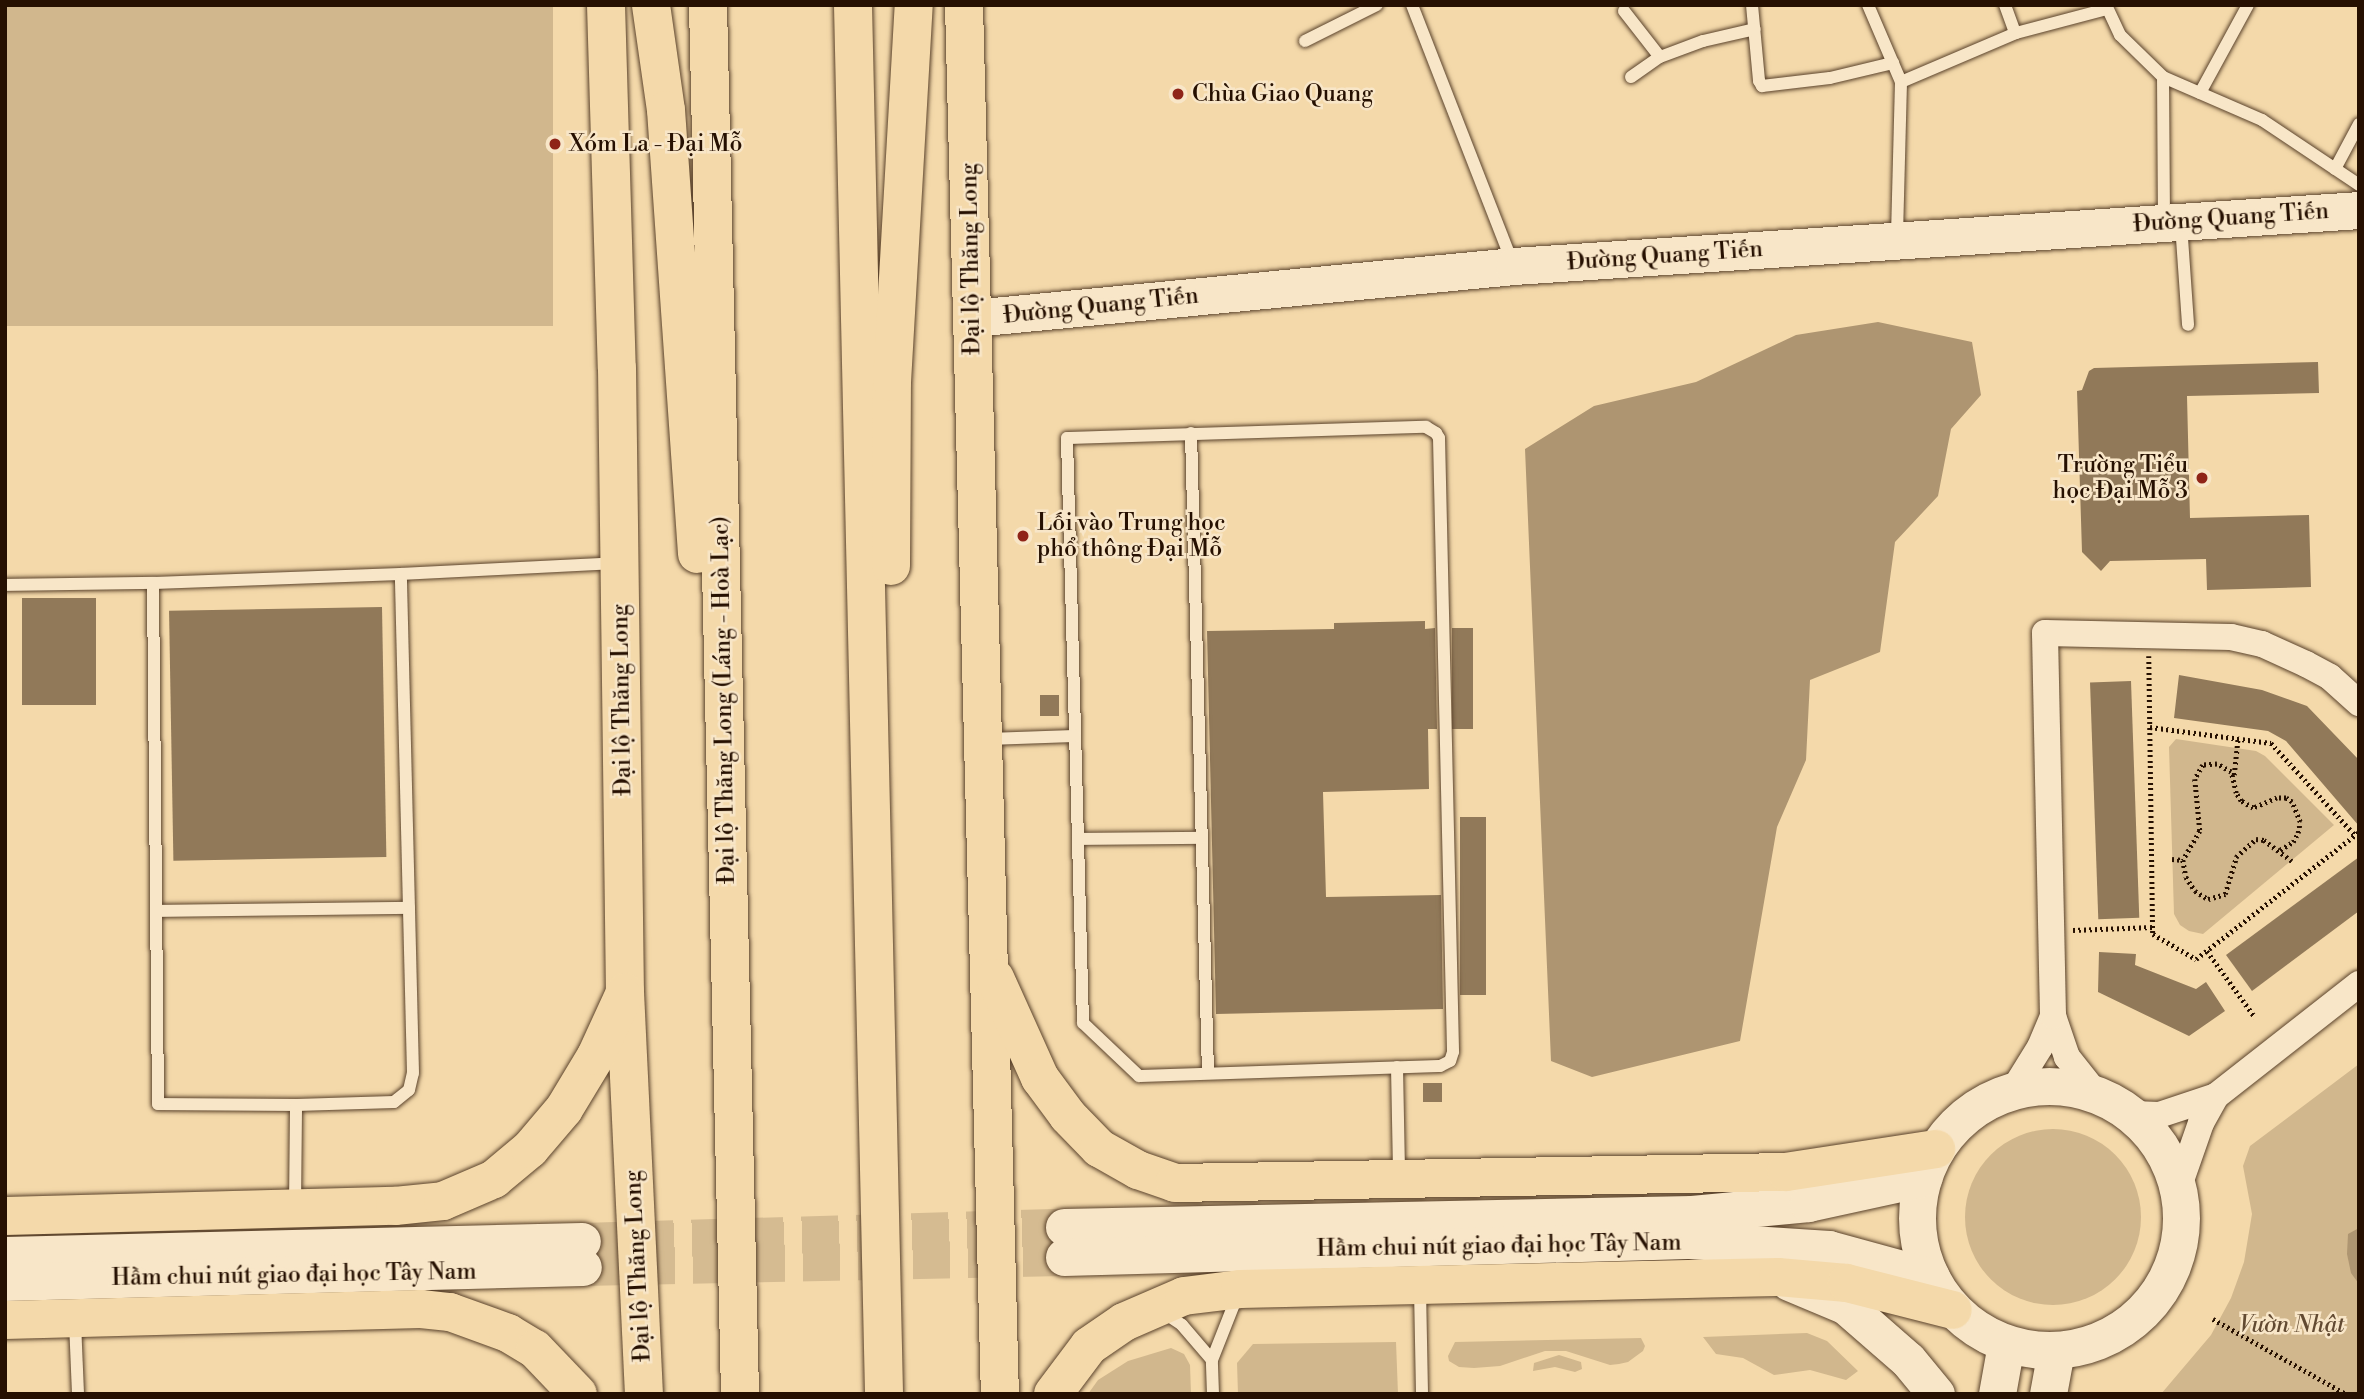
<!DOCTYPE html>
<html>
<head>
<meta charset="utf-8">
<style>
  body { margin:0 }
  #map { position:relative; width:2364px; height:1399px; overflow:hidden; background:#f4d9aa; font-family:"Libre Bodoni",serif }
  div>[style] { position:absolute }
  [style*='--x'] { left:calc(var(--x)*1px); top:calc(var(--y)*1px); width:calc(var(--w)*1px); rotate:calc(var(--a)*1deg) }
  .green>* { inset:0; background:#d1b78d; transform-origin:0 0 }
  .round { border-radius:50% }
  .water>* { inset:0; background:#ae9571 }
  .building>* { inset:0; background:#917959; transform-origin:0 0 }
  .secondary-tunnel>* { height:37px; margin-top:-18.5px; transform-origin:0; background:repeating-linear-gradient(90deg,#d5bb91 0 37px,transparent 0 55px) }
  .path>* { height:4.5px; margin-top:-2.25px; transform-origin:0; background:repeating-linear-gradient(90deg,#261001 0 2px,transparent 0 5.5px) }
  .roads { filter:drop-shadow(0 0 2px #5a422b) drop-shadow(0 0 2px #5a422b) }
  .lane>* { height:12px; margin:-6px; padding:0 6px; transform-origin:6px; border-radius:6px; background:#f8e6c8 }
  .street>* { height:26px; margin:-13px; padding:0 13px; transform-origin:13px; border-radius:13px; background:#f8e6c8 }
  .secondary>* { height:37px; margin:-18.5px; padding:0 18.5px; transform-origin:18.5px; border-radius:18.5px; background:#f8e6c8 }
  .secondary>.ring { margin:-18.5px; padding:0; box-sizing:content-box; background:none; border:37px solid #f8e6c8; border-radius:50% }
  .primary>* { height:38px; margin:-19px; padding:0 19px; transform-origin:19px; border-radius:19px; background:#f4d9aa }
  .highway>* { height:38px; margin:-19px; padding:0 19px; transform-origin:19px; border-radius:19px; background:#f4d9aa }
  .dots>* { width:19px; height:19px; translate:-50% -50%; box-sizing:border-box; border:4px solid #f8e6c8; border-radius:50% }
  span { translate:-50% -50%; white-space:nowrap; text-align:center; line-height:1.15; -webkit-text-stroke:5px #f8e6c8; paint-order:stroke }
  .poi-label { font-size:23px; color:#261001 }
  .left { translate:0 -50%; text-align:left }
  .right { translate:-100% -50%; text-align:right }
  .street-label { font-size:23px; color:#261001 }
  .park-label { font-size:23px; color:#624a32; font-style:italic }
  .frame { position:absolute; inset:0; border:7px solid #261001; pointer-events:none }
</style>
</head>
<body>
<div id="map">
  <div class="green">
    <i style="left:5px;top:5px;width:548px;height:321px"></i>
    <i style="clip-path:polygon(2176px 739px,2256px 751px,2265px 756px,2334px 825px,2203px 934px,2189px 931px,2180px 925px,2174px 914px,2169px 747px)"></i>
    <i style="clip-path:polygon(2359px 1064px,2359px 1394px,2161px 1394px,2211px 1335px,2231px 1298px,2244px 1262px,2252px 1214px,2243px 1166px,2250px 1146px)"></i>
    <i class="round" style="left:1965px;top:1129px;width:176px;height:176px"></i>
    <i style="clip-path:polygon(1807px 1333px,1827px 1341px,1858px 1371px,1846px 1380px,1810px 1370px,1774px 1375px,1743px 1358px,1716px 1354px,1703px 1337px)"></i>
    <i style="clip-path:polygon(1641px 1338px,1645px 1346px,1643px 1351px,1628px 1362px,1619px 1364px,1610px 1365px,1566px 1351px,1545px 1351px,1500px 1366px,1474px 1368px,1459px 1367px,1449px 1361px,1448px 1356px,1455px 1342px)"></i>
    <i style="clip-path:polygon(1396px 1342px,1398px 1394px,1238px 1394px,1237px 1363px,1253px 1344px)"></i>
    <i style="clip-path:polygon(1171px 1348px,1184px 1354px,1190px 1365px,1191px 1394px,1088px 1394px,1098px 1380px,1128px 1361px)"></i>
    <i style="clip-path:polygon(1559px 1355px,1581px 1362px,1582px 1369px,1575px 1372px,1555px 1367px,1533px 1371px,1534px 1363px)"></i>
  </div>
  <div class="water">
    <i style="clip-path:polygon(1878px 322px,1972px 342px,1981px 395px,1951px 429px,1938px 496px,1895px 542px,1880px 652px,1810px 680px,1806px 760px,1777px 827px,1740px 1041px,1592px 1077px,1551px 1061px,1525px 449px,1594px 406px,1696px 382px,1796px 335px)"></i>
    <i style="clip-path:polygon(2359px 1228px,2359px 1284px,2351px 1273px,2347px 1254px,2348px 1234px)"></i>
  </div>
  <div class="building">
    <i style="clip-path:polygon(2318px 362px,2319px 393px,2187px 396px,2190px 518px,2309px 515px,2311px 587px,2207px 590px,2206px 559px,2110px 561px,2101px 571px,2082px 552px,2077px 391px,2082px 390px,2089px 371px,2094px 368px)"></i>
    <i style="left:22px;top:598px;width:74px;height:107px"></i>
    <i style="left:382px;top:607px;width:250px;height:213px;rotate:89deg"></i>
    <i style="clip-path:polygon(1425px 621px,1425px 629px,1435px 628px,1437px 729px,1428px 729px,1429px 789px,1323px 792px,1326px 897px,1441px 895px,1443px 1009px,1216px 1014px,1207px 631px,1334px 629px,1334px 623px)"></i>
    <i style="left:1452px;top:628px;width:21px;height:101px"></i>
    <i style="clip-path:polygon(2179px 675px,2262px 690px,2307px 706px,2359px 760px,2359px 826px,2286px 741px,2268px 731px,2174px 718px)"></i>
    <i style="left:2131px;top:681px;width:237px;height:41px;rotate:88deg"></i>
    <i style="left:1040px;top:695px;width:19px;height:21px"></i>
    <i style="left:1460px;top:817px;width:26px;height:178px"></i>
    <i style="clip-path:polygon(2359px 857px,2359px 911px,2252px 991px,2226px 955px)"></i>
    <i style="clip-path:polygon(2099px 952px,2136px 954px,2135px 965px,2196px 989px,2206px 982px,2225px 1011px,2189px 1036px,2098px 992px)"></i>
    <i style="left:1423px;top:1083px;width:19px;height:19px"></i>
  </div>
  <div class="secondary-tunnel">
    <i style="--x:582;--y:1241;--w:482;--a:-1.7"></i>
    <i style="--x:583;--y:1267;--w:481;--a:-1.2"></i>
  </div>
  <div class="path">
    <i style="--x:2149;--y:656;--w:278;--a:89.2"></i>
    <i style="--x:2153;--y:934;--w:50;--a:30.2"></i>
    <i style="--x:2196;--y:959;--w:207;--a:-37.9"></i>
    <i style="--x:2150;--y:727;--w:122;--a:7.5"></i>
    <i style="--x:2271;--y:743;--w:125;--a:47.6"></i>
    <i style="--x:2234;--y:775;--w:36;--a:-84"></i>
    <i style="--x:2280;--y:850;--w:15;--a:-32"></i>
    <i style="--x:2293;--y:842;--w:10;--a:-61"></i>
    <i style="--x:2298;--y:833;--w:11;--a:-80"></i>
    <i style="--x:2300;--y:822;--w:22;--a:-112"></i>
    <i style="--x:2292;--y:802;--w:7;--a:-146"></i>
    <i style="--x:2286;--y:798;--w:9;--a:180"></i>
    <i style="--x:2277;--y:798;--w:26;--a:157"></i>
    <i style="--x:2253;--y:808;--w:14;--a:-150"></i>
    <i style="--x:2241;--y:801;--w:9;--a:-122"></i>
    <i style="--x:2236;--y:793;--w:22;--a:-103"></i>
    <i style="--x:2231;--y:772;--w:16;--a:-150"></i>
    <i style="--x:2217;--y:764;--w:14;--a:176"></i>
    <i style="--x:2203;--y:765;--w:16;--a:120"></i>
    <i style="--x:2195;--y:779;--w:52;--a:84.5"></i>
    <i style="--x:2200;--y:831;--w:34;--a:120"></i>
    <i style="--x:2183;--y:860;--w:17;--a:80"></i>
    <i style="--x:2186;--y:877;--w:17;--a:57"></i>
    <i style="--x:2195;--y:891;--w:15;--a:32"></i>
    <i style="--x:2208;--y:899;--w:18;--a:-16"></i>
    <i style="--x:2225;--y:894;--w:39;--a:-73"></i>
    <i style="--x:2236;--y:857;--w:27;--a:-42"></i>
    <i style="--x:2256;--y:839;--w:8;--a:7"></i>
    <i style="--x:2264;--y:840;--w:35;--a:37"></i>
    <i style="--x:2172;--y:859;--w:11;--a:5"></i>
    <i style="--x:2073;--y:930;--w:80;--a:-2.1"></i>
    <i style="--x:2207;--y:951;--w:82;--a:54"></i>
    <i style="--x:2213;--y:1319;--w:153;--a:29.4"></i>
  </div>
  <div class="roads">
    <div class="lane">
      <i style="--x:1412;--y:5;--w:276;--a:68.7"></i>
      <i style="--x:1752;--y:5;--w:76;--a:84.7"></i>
      <i style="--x:1759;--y:81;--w:6;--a:59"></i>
      <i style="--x:1762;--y:86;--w:68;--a:-6.7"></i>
      <i style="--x:1830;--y:78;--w:65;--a:-13.4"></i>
      <i style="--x:1868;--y:5;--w:84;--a:66.8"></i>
      <i style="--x:1901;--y:82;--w:154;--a:91.5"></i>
      <i style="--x:2005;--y:5;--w:30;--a:70"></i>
      <i style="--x:2106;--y:5;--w:33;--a:65"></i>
      <i style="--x:2120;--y:35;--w:60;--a:44.3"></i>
      <i style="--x:2163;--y:77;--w:108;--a:23.5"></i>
      <i style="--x:2262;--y:120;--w:117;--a:33.8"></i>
      <i style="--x:1624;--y:11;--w:58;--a:52"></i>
      <i style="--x:1660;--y:57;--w:46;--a:-20.4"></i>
      <i style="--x:1703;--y:41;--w:53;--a:-13"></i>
      <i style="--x:1305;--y:41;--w:80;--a:-26.6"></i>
      <i style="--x:1631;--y:77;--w:35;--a:-35"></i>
      <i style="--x:2163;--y:77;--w:143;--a:89.6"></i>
      <i style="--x:1901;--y:82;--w:125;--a:-23.1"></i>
      <i style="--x:2016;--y:33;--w:94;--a:-14.8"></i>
      <i style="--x:2200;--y:93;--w:100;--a:-61.4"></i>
      <i style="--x:2335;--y:169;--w:51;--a:-61.9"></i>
      <i style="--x:2181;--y:224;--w:101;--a:86"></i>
      <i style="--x:1426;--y:427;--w:12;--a:31"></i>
      <i style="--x:1436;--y:433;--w:6;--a:59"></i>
      <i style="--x:1439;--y:438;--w:614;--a:88.69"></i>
      <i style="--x:1453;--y:1052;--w:9;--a:108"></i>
      <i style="--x:1450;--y:1061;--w:11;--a:153"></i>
      <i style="--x:1440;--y:1066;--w:301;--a:178.1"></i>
      <i style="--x:1139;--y:1076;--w:77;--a:-136.6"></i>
      <i style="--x:1083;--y:1023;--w:585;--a:-91.57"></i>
      <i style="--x:1067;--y:438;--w:359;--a:-1.8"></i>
      <i style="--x:1191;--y:433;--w:640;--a:88.48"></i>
      <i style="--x:5;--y:585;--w:148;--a:-0.8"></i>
      <i style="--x:987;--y:739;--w:88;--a:-2"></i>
      <i style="--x:1078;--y:839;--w:124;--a:-0.5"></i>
      <i style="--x:156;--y:911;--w:253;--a:-0.7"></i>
      <i style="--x:1397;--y:1067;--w:108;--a:88.9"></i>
      <i style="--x:296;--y:1105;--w:138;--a:-179.6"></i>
      <i style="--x:158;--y:1104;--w:521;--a:-90.55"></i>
      <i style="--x:153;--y:583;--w:248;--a:-2.1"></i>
      <i style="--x:295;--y:1205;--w:100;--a:-89.4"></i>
      <i style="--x:296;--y:1105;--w:98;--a:-1.8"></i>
      <i style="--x:394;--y:1102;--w:19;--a:-39"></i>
      <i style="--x:409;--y:1090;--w:17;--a:-77"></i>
      <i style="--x:413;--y:1073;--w:499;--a:-91.4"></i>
      <i style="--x:401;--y:574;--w:214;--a:-2.9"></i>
      <i style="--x:1420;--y:1289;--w:105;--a:88.9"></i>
      <i style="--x:1163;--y:1312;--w:23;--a:34"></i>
      <i style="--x:1182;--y:1325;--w:46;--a:49.4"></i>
      <i style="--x:75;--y:1322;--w:72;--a:87.6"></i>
      <i style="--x:1213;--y:1394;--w:34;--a:-92"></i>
      <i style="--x:1212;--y:1360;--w:71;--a:-68.5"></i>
    </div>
    <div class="street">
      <i style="--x:2014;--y:1089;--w:49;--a:-58.2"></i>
      <i style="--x:2040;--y:1047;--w:34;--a:-67"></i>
      <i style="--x:2098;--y:1096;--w:50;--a:-128.5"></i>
      <i style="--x:2067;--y:1057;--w:43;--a:-108.9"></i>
      <i style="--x:2053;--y:1016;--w:383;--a:-91.2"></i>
      <i style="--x:2045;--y:633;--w:186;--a:1.2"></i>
      <i style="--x:2231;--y:637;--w:32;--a:13"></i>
      <i style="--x:2262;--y:644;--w:48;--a:24.4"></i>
      <i style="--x:2306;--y:664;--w:27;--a:28"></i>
      <i style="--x:2330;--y:677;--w:39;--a:42"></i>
      <i style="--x:2133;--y:1114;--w:26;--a:2"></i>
      <i style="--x:2159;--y:1115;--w:60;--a:-18.4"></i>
      <i style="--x:2216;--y:1096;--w:182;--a:-38.1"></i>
      <i style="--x:2178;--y:1189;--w:70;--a:-70.8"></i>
      <i style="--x:2201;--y:1123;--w:31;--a:-61"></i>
    </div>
    <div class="secondary">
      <i style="--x:973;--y:318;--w:543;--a:-5.49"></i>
      <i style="--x:1514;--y:266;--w:847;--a:-3.79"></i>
      <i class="ring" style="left:1917px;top:1086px;width:227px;height:227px"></i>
      <i style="--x:1064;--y:1227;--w:628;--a:-1.19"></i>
      <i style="--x:1692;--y:1214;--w:117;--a:-5.4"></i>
      <i style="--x:1808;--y:1203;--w:118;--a:-12.3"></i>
      <i style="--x:5;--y:1255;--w:577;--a:-1.39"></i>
      <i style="--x:1064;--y:1257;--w:625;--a:-1.56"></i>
      <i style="--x:1689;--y:1240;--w:140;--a:3.7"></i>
      <i style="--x:1829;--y:1249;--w:106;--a:15.4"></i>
      <i style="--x:5;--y:1282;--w:578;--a:-1.49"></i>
      <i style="--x:1789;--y:1282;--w:62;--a:22.8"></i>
      <i style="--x:1846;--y:1306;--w:82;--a:41.1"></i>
      <i style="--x:1908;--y:1360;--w:44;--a:50.5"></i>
      <i style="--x:1997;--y:1394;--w:51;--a:-79.8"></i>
      <i style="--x:2048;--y:1394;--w:44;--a:-79.5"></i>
    </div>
    <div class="primary">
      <i style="--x:606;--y:5;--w:363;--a:88.3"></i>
      <i style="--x:617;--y:368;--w:624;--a:89.27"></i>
      <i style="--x:625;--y:992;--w:402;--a:87.3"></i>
      <i style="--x:964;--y:5;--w:1389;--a:88.52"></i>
      <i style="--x:995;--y:978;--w:110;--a:65.8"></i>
      <i style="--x:1040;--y:1078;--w:47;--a:53.6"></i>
      <i style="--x:1068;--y:1116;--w:45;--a:45.9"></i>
      <i style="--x:1099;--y:1148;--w:45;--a:29.4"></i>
      <i style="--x:1138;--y:1170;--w:39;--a:19"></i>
      <i style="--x:1175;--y:1183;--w:611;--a:-1.03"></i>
      <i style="--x:1786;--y:1172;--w:152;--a:-8.7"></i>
      <i style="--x:5;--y:1216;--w:390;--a:-1.5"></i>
      <i style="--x:395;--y:1206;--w:48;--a:-5.9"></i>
      <i style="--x:443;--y:1201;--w:56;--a:-23.3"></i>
      <i style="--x:494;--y:1179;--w:47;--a:-39.8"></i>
      <i style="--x:530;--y:1149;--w:52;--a:-49.6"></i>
      <i style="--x:564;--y:1109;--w:62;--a:-58.9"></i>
      <i style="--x:596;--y:1056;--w:65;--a:-65.4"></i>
      <i style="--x:5;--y:1320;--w:416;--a:-1.5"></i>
      <i style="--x:421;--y:1309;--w:29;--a:6"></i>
      <i style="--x:450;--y:1312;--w:62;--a:19.9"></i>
      <i style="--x:508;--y:1333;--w:31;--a:31"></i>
      <i style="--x:535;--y:1349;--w:62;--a:46.3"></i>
      <i style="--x:1053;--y:1394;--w:60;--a:-53.1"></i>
      <i style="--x:1089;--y:1346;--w:42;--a:-34.4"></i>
      <i style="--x:1124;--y:1322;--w:65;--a:-23.4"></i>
      <i style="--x:1184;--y:1296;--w:56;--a:-7.1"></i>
      <i style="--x:1240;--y:1289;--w:538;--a:-1.28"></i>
      <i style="--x:1778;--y:1277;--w:69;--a:5"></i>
      <i style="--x:1847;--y:1283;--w:109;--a:14.3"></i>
    </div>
    <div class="highway">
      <i style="--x:651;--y:5;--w:106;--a:81.9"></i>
      <i style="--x:666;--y:110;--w:445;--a:86"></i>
      <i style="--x:708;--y:5;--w:1389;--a:88.68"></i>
      <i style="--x:853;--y:5;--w:1389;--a:88.72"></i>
      <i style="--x:891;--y:566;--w:184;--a:-89.7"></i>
      <i style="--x:892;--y:382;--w:378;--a:-86.7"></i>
    </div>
  </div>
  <div class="dots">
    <i style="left:1178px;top:94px;background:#8f2418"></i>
    <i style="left:555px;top:144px;background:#8f2418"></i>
    <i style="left:2202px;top:478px;background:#8f2418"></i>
    <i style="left:1023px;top:536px;background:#8f2418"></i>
  </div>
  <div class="poi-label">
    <span class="left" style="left:1192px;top:94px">Chùa Giao Quang</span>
    <span class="left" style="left:569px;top:144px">Xóm La - Đại Mỗ</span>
    <span class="right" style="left:2188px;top:478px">Trường Tiểu<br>học Đại Mỗ 3</span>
    <span class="left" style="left:1037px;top:536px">Lối vào Trung học<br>phổ thông Đại Mỗ</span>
  </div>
  <div class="street-label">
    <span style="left:2231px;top:218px;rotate:-4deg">Đường Quang Tiến</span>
    <span style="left:1665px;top:256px;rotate:-4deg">Đường Quang Tiến</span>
    <span style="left:971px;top:259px;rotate:-91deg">Đại lộ Thăng Long</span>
    <span style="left:1101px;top:306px;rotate:-6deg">Đường Quang Tiến</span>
    <span style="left:622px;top:700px;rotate:-91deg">Đại lộ Thăng Long</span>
    <span style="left:724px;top:700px;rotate:-91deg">Đại lộ Thăng Long (Láng - Hoà Lạc)</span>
    <span style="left:1499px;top:1246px;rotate:-1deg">Hầm chui nút giao đại học Tây Nam</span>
    <span style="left:638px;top:1266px;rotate:-93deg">Đại lộ Thăng Long</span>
    <span style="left:294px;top:1275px;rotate:-1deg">Hầm chui nút giao đại học Tây Nam</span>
  </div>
  <div class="park-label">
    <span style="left:2292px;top:1325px">Vườn Nhật</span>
  </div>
  <div class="frame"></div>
</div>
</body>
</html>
